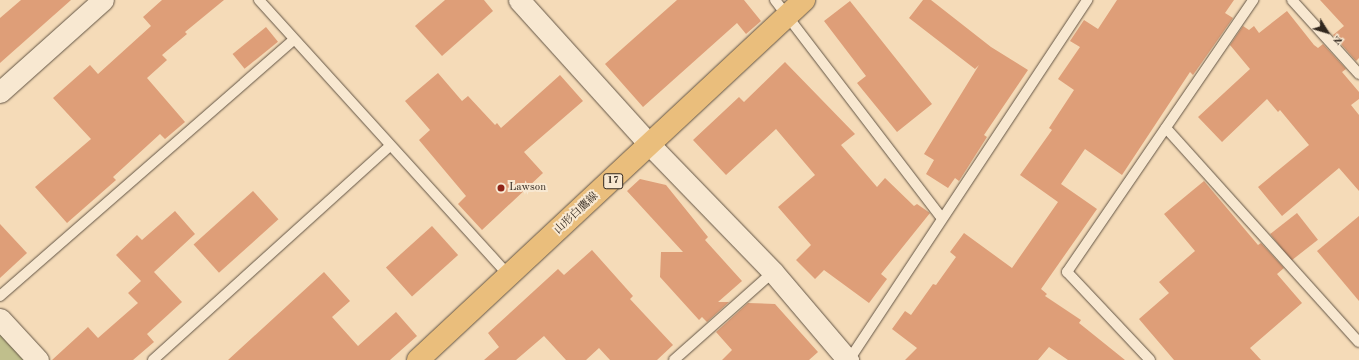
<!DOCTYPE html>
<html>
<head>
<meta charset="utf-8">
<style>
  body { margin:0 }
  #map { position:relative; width:1359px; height:360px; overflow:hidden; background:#f5dbb8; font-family:"Old Standard TT","Noto Serif JP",serif }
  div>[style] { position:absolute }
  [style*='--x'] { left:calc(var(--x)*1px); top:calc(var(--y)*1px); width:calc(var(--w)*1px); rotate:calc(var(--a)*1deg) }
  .green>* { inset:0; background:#c0bf8c }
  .building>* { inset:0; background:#de9e78; transform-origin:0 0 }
  .roads { filter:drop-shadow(0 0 1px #625444) drop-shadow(0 0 1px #625444) }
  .lane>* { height:10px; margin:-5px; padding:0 5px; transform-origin:5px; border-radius:5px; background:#f8e8d1 }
  .street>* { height:21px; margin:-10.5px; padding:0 10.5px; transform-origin:10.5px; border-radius:10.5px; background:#f8e8d1 }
  .primary>* { height:22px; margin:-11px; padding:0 11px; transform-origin:11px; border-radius:11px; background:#eabe7c }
  .dots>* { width:11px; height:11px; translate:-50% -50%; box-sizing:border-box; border:2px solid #f8e8d1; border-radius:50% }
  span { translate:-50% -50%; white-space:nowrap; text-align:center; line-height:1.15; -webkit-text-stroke:4px #f8e8d1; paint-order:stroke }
  .shield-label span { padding:1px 3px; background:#f8e8d1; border:1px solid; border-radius:3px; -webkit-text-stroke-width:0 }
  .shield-label { font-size:10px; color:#31271e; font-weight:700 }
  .poi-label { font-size:11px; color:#31271e }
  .left { translate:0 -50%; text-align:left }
  .street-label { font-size:11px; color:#31271e }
  .north { position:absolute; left:1307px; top:12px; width:40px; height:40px; -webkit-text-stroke:3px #f8e8d1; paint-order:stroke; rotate:128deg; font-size:11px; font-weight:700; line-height:16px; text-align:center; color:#31271e }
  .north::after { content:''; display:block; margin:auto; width:14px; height:18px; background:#31271e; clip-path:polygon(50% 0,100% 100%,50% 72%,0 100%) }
</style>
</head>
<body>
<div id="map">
  <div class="green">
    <i style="clip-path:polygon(0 326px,32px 360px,0 360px)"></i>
  </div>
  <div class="building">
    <i style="clip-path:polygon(21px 0,71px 0,0 63px,0 18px)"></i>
    <i style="clip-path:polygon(162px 0,224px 0,185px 32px,187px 34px,162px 55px,167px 60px,147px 78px,185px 122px,165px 139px,160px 134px,113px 177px,116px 180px,67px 223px,35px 187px,91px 139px,53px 98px,90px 65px,98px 74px,151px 26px,143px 17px)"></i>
    <i style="clip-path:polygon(445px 0,484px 0,493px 11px,442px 56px,415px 26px)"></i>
    <i style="clip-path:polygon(677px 0,744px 0,761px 21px,746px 34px,737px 23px,643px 107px,605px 64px)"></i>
    <i style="clip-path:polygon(923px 0,931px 0,991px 47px,1028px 70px,984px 135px,987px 137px,959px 181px,955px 178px,948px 188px,926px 174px,934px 160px,924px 154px,979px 65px,975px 69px,909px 18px)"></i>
    <i style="clip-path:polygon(1117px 0,1234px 0,1225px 13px,1233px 18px,1193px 75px,1190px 72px,1122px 175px,1085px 149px,1061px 184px,1097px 209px,1041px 289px,1047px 294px,1045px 296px,1081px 320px,1079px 323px,1125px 360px,1068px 360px,1049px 347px,1038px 360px,905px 360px,917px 348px,892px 329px,905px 311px,911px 315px,933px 284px,936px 285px,956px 257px,950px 252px,964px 233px,1012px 268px,1058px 202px,1020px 175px,1052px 130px,1049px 128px,1074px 90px,1058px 79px,1080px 47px,1070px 41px,1084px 20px,1098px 29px)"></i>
    <i style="clip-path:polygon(1320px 0,1359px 0,1359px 58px,1356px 61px,1333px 35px,1344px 26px)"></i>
    <i style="clip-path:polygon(850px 1px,932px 104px,897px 132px,857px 83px,866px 76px,824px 21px)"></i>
    <i style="clip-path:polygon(1287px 11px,1314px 45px,1318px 48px,1323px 44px,1346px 69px,1342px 72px,1359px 92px,1359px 99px,1351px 105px,1359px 115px,1359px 191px,1339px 168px,1282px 216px,1258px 187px,1309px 145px,1280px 110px,1278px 112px,1267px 99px,1222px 142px,1198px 117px,1250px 69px,1230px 45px,1243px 26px,1249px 30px,1254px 26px,1259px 33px)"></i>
    <i style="left:266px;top:27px;width:19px;height:43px;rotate:51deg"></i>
    <i style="clip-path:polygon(785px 62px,855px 134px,841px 145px,877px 187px,885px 178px,914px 206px,917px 204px,930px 213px,881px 274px,887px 279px,869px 303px,824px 270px,815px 279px,796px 260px,811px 245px,778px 207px,815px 175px,776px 129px,726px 175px,693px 140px,739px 97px,744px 102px)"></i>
    <i style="clip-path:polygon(438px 73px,462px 101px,468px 96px,495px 125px,497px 123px,501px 128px,560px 75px,583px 101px,524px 152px,543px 173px,482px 230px,458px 204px,466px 196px,419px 140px,430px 130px,405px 101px)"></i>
    <i style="clip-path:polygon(640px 179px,666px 185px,708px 237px,705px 240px,742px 281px,718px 302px,729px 302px,707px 322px,702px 317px,699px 320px,660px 277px,661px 252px,683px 252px,627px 191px)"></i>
    <i style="clip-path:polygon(1204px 181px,1258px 245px,1261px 243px,1284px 268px,1277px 274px,1302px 303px,1250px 348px,1261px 360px,1174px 360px,1139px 319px,1169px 293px,1159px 282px,1195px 251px,1164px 214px)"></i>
    <i style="left:253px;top:191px;width:38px;height:80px;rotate:48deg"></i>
    <i style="clip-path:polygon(175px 211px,195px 234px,154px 272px,182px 302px,147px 334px,154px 342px,133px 360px,52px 360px,88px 327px,98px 338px,138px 303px,128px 293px,141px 281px,116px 255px,137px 235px,142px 240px)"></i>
    <i style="left:1297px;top:213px;width:34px;height:34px;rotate:52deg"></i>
    <i style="clip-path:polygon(1359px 216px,1359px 301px,1317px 251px)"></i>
    <i style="clip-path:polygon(0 224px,27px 253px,0 278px)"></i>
    <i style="left:432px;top:226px;width:39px;height:62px;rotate:48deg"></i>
    <i style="clip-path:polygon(592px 250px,633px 296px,630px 299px,673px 345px,657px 360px,610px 360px,599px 348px,586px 360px,566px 360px,544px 336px,516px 360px,484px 360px,499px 347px,488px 333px,558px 269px,564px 275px)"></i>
    <i style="clip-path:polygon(324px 272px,350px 301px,332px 317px,358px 346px,396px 312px,417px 336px,390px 360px,228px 360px)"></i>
    <i style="clip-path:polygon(748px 303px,775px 304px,818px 352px,809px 360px,722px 360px,732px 350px,716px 332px)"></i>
  </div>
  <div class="roads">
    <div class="lane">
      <i style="--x:259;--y:0;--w:372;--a:47.8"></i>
      <i style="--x:775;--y:0;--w:273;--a:52.6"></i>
      <i style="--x:1292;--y:0;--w:100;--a:47.8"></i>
      <i style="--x:1166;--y:128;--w:288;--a:48"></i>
      <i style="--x:0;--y:296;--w:389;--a:-41.1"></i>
      <i style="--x:153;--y:360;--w:319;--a:-42.1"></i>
      <i style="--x:674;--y:360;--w:132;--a:-41.6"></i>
      <i style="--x:849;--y:360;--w:432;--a:-56.5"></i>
      <i style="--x:1150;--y:360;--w:121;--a:-133.3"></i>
      <i style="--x:1067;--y:272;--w:330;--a:-55.6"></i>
    </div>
    <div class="street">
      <i style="--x:519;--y:0;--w:197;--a:47.9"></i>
      <i style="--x:651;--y:146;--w:175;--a:45.9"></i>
      <i style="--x:773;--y:272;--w:116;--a:49.6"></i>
      <i style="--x:0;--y:92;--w:138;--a:-41.8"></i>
      <i style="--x:0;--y:319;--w:56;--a:47.2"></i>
    </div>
    <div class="primary">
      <i style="--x:418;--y:360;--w:528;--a:-43"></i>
    </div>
  </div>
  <div class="dots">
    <i style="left:501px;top:188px;background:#8f2418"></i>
  </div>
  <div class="shield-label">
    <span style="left:613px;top:181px">17</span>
  </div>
  <div class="poi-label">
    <span class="left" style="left:509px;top:188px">Lawson</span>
  </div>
  <div class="street-label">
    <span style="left:577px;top:214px;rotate:-43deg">山形白鷹線</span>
  </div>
  <div class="north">N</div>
</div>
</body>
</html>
